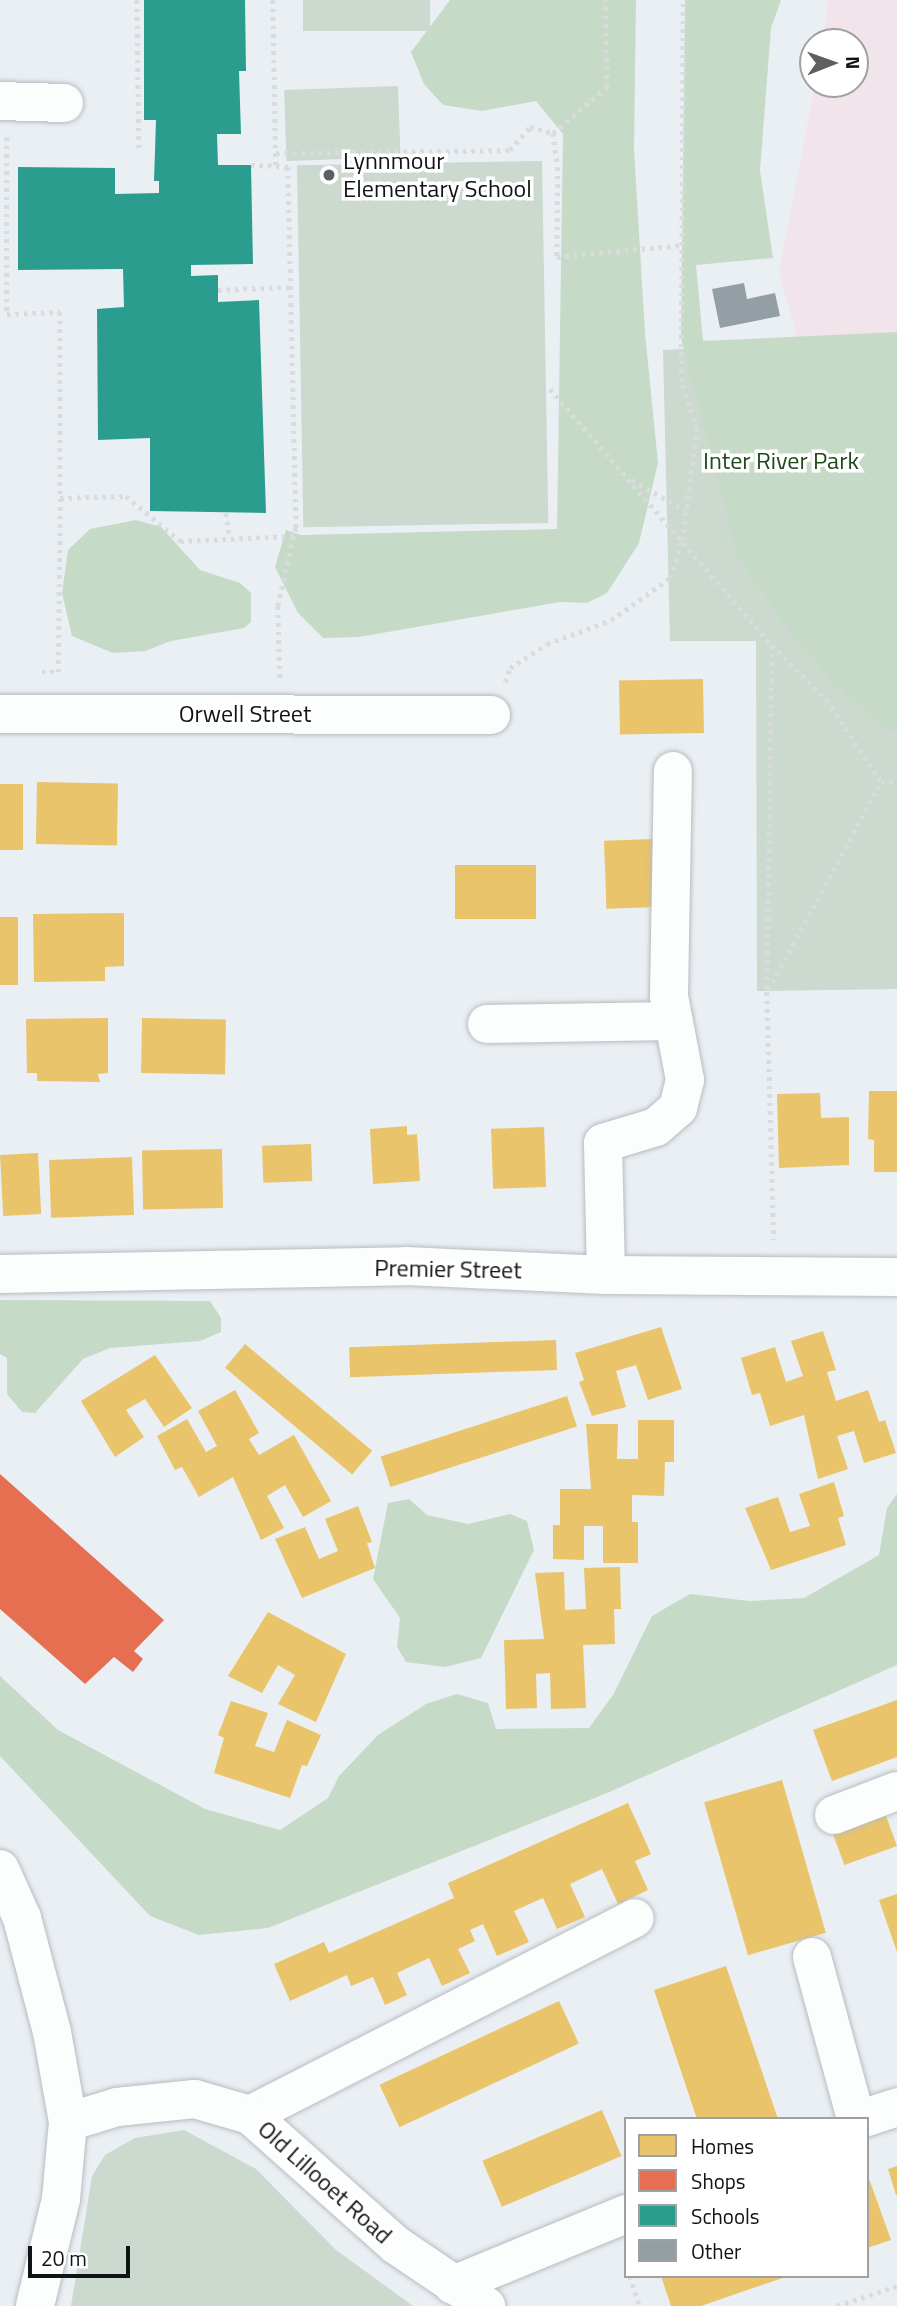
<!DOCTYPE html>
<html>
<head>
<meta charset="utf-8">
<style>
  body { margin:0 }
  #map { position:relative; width:897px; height:2306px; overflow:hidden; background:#eaeff4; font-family:"Titillium Web",sans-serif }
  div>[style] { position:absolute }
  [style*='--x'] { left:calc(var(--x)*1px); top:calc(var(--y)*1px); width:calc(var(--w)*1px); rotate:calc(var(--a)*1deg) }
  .industrial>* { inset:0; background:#f1e5eb }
  .green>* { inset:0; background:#cbd9ce; transform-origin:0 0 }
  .forest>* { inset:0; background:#c6dac8 }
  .homes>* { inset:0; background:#e9c46a; transform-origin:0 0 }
  .shops>* { inset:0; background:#e76f51 }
  .schools>* { inset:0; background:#2a9d8f }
  .building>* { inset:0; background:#949ea5 }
  .path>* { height:4.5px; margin-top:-2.25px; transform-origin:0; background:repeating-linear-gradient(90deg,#dadbdc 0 3.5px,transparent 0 8.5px) }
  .roads { filter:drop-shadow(0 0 2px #b8bcc0) drop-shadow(0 0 2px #b8bcc0) }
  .minor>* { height:38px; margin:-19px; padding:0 19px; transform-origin:19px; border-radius:19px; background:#fcfdfd }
  .dots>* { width:19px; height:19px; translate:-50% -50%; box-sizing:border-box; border:4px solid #fff; border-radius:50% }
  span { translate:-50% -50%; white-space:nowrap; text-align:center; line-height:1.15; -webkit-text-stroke:7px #fff; paint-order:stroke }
  .poi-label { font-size:24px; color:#101315 }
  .left { translate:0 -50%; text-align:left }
  .park-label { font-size:24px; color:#1e4918 }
  .street-label { font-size:24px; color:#101315 }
  .legend { position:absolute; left:624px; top:2117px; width:245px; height:161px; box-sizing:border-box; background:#fff; border:2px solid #9fa1a1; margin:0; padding:9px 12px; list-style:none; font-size:21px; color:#101315 }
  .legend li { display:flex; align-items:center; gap:14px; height:35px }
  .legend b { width:35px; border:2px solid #9fa1a1 }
  .north { position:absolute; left:799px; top:28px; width:70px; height:70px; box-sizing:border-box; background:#fff; border:2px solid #9fa1a1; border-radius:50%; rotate:89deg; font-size:19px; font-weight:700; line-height:28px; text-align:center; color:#101315 }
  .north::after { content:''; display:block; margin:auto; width:24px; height:32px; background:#5c6063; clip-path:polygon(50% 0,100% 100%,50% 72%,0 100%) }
  .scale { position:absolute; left:28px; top:2246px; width:102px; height:32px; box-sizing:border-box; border:4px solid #101315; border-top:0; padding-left:9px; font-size:21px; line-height:24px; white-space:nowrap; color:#101315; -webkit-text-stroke:5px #fff; paint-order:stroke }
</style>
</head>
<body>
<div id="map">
  <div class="industrial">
    <i style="clip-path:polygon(828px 0,897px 0,897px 332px,797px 338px,779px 272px,815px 84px,855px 84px,855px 42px,823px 42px)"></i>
  </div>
  <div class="green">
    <i style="left:303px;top:0;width:127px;height:31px"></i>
    <i style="left:398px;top:86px;width:71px;height:114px;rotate:88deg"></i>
    <i style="left:542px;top:161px;width:362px;height:245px;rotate:89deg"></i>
    <i style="clip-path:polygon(897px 337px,897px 989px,757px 991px,756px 641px,670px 641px,663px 350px)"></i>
    <i style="clip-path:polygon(184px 2130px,256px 2169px,336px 2250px,413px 2306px,71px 2306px,92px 2176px,105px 2155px,135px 2138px)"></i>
  </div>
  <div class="forest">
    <i style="clip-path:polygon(450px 0,636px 0,634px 149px,645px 333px,658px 463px,639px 543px,607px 593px,587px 603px,560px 602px,359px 637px,323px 638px,298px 613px,275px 567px,286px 530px,301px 535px,557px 529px,563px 134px,536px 101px,482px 111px,443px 105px,424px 84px,411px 52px)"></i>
    <i style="clip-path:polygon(685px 0,781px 0,771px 28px,760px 171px,773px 258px,696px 265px,703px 341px,897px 332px,897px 730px,887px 730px,832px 681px,782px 621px,738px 557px,681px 338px)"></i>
    <i style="clip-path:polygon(136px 520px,161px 527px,200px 570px,240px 583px,251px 593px,251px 622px,244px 628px,171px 641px,145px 651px,113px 653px,72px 636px,62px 593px,68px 550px,90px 529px)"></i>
    <i style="clip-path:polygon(0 1300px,210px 1301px,221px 1318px,221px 1332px,200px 1341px,110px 1348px,83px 1359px,35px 1413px,22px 1412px,7px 1394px,7px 1358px,0 1354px)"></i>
    <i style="clip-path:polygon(897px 1494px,897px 1665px,607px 1793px,268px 1928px,199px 1935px,150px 1916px,0 1756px,0 1676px,58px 1730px,205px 1809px,280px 1830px,328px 1798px,339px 1776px,378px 1735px,426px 1704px,457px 1694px,488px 1703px,496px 1729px,589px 1728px,613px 1695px,652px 1616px,690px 1594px,749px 1601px,804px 1598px,879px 1555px,887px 1508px)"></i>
    <i style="clip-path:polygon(409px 1499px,427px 1515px,468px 1524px,510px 1514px,527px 1521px,534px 1550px,481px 1658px,445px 1667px,406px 1662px,397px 1647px,400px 1618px,373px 1579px,388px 1503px)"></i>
  </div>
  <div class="homes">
    <i style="left:703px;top:679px;width:54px;height:84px;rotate:89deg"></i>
    <i style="left:37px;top:782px;width:81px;height:62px;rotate:1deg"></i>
    <i style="left:0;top:784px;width:23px;height:66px"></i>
    <i style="left:654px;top:839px;width:68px;height:50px;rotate:88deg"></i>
    <i style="left:455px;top:865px;width:81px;height:54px"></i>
    <i style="clip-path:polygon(124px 913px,124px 966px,105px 967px,105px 981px,34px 982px,33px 914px)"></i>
    <i style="left:0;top:917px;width:18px;height:68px"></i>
    <i style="clip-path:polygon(108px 1018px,108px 1073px,98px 1074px,100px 1082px,37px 1081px,37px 1073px,27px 1073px,26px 1019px)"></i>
    <i style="left:142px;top:1018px;width:84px;height:55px;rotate:1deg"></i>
    <i style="clip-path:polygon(869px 1091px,897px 1091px,897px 1172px,874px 1172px,874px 1140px,868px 1139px)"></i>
    <i style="clip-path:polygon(820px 1093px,821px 1118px,849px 1117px,849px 1165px,779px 1168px,777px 1094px)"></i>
    <i style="clip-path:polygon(407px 1126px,407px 1135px,417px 1134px,420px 1181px,373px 1184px,370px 1129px)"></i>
    <i style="left:544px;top:1127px;width:60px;height:53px;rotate:88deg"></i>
    <i style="left:311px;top:1144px;width:37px;height:49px;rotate:88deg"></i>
    <i style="left:222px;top:1149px;width:59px;height:80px;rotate:89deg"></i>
    <i style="left:38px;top:1153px;width:61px;height:38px;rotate:87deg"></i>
    <i style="left:132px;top:1157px;width:58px;height:83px;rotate:88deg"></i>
    <i style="clip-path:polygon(661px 1327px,682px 1389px,648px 1400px,636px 1365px,616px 1371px,626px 1407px,592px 1416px,579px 1382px,584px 1380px,575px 1353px)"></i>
    <i style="clip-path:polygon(823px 1331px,836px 1370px,827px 1372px,836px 1401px,868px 1390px,879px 1422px,885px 1420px,896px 1453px,864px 1463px,854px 1431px,837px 1436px,848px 1469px,818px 1479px,804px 1415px,770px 1426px,760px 1393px,752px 1395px,741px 1358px,775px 1347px,786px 1382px,803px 1376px,791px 1341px)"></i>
    <i style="left:556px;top:1340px;width:30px;height:207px;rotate:88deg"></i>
    <i style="left:245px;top:1344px;width:166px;height:31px;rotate:40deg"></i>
    <i style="clip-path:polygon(155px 1355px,192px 1408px,164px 1427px,145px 1399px,126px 1410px,144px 1437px,115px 1457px,81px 1401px)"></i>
    <i style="clip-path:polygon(235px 1390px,259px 1433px,249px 1439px,259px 1455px,294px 1435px,331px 1501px,303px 1517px,285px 1485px,267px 1496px,284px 1528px,261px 1540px,233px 1477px,199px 1497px,182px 1467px,175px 1470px,157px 1436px,187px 1419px,206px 1452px,217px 1446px,198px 1411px)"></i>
    <i style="left:567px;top:1396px;width:32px;height:196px;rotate:72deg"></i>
    <i style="clip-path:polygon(638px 1420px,674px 1420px,674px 1462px,665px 1462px,664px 1496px,632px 1495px,632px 1522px,638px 1522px,638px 1563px,603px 1563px,603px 1526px,584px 1526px,584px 1560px,553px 1559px,553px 1525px,560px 1525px,560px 1489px,591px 1489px,586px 1424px,618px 1424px,617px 1459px,638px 1459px)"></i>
    <i style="clip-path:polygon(834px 1482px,844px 1516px,838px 1518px,846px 1545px,771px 1570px,745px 1508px,778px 1497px,790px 1532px,810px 1526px,799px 1494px)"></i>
    <i style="clip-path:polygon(358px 1506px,372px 1542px,367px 1543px,375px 1568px,302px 1598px,275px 1539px,305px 1527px,319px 1559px,338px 1551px,325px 1519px)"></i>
    <i style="clip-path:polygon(620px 1567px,621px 1609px,614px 1609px,615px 1644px,583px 1645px,586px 1708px,551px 1709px,550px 1673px,536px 1674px,537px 1708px,506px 1709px,504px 1640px,544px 1639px,535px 1573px,564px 1572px,565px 1610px,586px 1609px,584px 1568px)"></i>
    <i style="clip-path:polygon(268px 1612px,346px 1654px,316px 1722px,278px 1704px,295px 1675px,278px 1665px,262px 1693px,228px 1676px)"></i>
    <i style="clip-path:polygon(897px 1700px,897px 1757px,832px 1781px,813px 1730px)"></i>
    <i style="clip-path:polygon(231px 1701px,268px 1713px,255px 1746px,274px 1752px,287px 1720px,321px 1735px,307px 1766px,302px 1765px,290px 1798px,214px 1773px,224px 1738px,218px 1735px)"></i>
    <i style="left:782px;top:1780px;width:159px;height:81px;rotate:74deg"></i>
    <i style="clip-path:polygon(628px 1803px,651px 1854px,635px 1861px,648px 1890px,618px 1904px,602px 1869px,570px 1884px,585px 1917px,557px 1929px,543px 1898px,514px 1911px,529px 1942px,497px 1956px,483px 1924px,470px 1930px,475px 1941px,458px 1949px,470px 1973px,442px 1986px,429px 1958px,397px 1973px,407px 1995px,385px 2005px,373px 1977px,351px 1986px,347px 1975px,290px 2001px,274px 1964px,324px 1942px,329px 1953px,454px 1898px,448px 1883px)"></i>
    <i style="left:885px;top:1813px;width:35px;height:56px;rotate:70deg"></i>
    <i style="clip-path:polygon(897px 1894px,897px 1952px,879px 1900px)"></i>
    <i style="clip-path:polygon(726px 1966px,778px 2119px,697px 2119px,654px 1990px)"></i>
    <i style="left:559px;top:2001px;width:47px;height:198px;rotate:65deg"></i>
    <i style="left:602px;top:2110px;width:50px;height:130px;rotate:67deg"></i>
    <i style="clip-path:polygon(897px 2166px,897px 2195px,896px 2195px,888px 2169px)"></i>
    <i style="clip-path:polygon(867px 2173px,891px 2240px,867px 2248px)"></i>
    <i style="clip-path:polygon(661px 2276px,785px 2276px,785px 2277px,701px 2306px,671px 2306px)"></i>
  </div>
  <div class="shops">
    <i style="clip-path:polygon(0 1474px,164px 1620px,134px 1651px,143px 1659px,133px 1672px,114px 1657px,85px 1684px,0 1609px)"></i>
  </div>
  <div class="schools">
    <i style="clip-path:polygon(144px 0,245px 0,246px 71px,239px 71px,241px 134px,217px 134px,218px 165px,251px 165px,253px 264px,191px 265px,191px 276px,218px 275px,218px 302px,259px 300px,266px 513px,150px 511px,150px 438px,98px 440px,97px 309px,124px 307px,123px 269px,18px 270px,18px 167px,115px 168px,115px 194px,159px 193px,159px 181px,154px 181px,156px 120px,144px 120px)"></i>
  </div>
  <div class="building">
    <i style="clip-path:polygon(744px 283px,747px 299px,775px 293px,780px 316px,720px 328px,712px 289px)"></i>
  </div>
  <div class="path">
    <i style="--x:137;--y:0;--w:151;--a:89.2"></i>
    <i style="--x:273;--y:0;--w:166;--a:89"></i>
    <i style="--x:276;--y:166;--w:12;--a:5"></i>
    <i style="--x:288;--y:167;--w:361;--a:88.7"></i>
    <i style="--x:296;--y:528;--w:80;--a:103"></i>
    <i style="--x:278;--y:606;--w:72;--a:88.4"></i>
    <i style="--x:553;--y:133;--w:34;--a:82"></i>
    <i style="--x:558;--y:167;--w:90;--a:90.6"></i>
    <i style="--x:557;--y:257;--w:126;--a:-5.5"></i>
    <i style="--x:7;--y:137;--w:177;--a:90"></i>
    <i style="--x:7;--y:314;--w:53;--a:-2.2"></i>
    <i style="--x:60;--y:312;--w:186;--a:90"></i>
    <i style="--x:276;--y:153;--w:234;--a:-0.7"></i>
    <i style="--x:510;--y:150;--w:30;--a:-49"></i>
    <i style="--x:530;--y:127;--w:24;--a:15"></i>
    <i style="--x:553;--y:133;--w:71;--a:-40.4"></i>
    <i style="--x:607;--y:87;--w:87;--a:-91.3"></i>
    <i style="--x:251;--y:165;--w:25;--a:2"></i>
    <i style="--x:218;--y:290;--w:70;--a:-2.5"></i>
    <i style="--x:550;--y:389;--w:339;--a:49.1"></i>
    <i style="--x:772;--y:645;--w:78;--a:45"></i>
    <i style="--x:827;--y:700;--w:98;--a:56.6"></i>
    <i style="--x:881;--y:782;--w:16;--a:0"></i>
    <i style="--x:632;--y:480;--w:62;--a:29.9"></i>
    <i style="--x:226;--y:513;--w:26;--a:81"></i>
    <i style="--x:772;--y:645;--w:347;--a:90.8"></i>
    <i style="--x:767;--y:992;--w:248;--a:88.4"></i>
    <i style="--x:42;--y:672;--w:16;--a:0"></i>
    <i style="--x:58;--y:672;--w:174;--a:-89.3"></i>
    <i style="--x:60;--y:498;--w:66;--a:-1.7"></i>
    <i style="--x:126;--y:496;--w:70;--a:39.8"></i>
    <i style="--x:180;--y:541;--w:114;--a:-2.5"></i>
    <i style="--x:505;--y:682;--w:15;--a:-70"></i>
    <i style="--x:510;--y:668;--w:44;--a:-33"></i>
    <i style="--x:547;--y:644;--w:68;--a:-20.6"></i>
    <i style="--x:611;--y:620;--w:72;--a:-35.4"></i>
    <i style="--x:670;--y:578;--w:39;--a:-72"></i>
    <i style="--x:682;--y:541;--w:113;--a:-82.4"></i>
    <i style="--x:697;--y:429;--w:51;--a:-108.4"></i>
    <i style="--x:681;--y:381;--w:381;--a:-89.7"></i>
    <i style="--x:768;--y:990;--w:237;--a:-61.5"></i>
    <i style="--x:630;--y:2276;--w:32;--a:72"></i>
    <i style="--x:837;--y:2306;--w:63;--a:-18.4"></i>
  </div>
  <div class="roads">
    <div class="minor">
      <i style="--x:0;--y:101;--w:64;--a:1.8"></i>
      <i style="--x:0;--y:714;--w:491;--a:0.1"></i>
      <i style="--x:487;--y:1024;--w:184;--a:-0.9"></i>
      <i style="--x:0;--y:1274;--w:406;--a:-1.1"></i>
      <i style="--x:406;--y:1266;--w:200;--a:2.6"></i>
      <i style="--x:606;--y:1275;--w:291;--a:0.4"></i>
      <i style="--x:606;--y:1275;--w:132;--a:-91.3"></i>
      <i style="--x:603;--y:1143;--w:55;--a:-16.8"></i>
      <i style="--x:656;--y:1127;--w:29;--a:-41"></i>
      <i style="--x:678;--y:1108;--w:29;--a:-76"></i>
      <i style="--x:685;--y:1080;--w:86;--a:-100.8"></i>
      <i style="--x:669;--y:996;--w:225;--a:-89"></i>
      <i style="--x:834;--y:1815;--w:67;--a:-20.9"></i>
      <i style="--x:0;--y:1869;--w:54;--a:65.8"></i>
      <i style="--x:22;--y:1918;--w:118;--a:75.3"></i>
      <i style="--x:52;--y:2032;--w:91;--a:79.9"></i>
      <i style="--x:68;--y:2122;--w:77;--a:95.2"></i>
      <i style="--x:61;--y:2199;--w:110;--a:103.7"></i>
      <i style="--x:812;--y:1957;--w:168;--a:74.8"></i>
      <i style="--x:250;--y:2115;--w:432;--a:-27.1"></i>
      <i style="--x:861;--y:2119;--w:38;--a:-18"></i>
      <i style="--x:68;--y:2122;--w:51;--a:-17"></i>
      <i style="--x:117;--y:2107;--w:78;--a:-5.9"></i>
      <i style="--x:195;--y:2099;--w:57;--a:16.2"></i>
      <i style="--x:250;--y:2115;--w:195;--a:41.7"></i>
      <i style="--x:396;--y:2245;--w:109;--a:34.1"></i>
      <i style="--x:453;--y:2285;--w:187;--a:-22.3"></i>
    </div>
  </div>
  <div class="dots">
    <i style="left:329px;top:175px;background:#5c6063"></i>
  </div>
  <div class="poi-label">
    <span class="left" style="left:343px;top:175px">Lynnmour<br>Elementary School</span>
  </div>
  <div class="park-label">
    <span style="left:781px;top:461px">Inter River Park</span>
  </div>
  <div class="street-label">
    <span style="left:245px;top:714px">Orwell Street</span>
    <span style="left:448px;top:1269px;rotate:1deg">Premier Street</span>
    <span style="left:325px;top:2182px;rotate:42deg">Old Lillooet Road</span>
  </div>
  <ul class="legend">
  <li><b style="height:19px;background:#e9c46a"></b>Homes</li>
  <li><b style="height:19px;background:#e76f51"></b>Shops</li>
  <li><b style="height:19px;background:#2a9d8f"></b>Schools</li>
  <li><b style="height:19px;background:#949ea5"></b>Other</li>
  </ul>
  <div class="north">N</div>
  <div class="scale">20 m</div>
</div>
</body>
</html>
